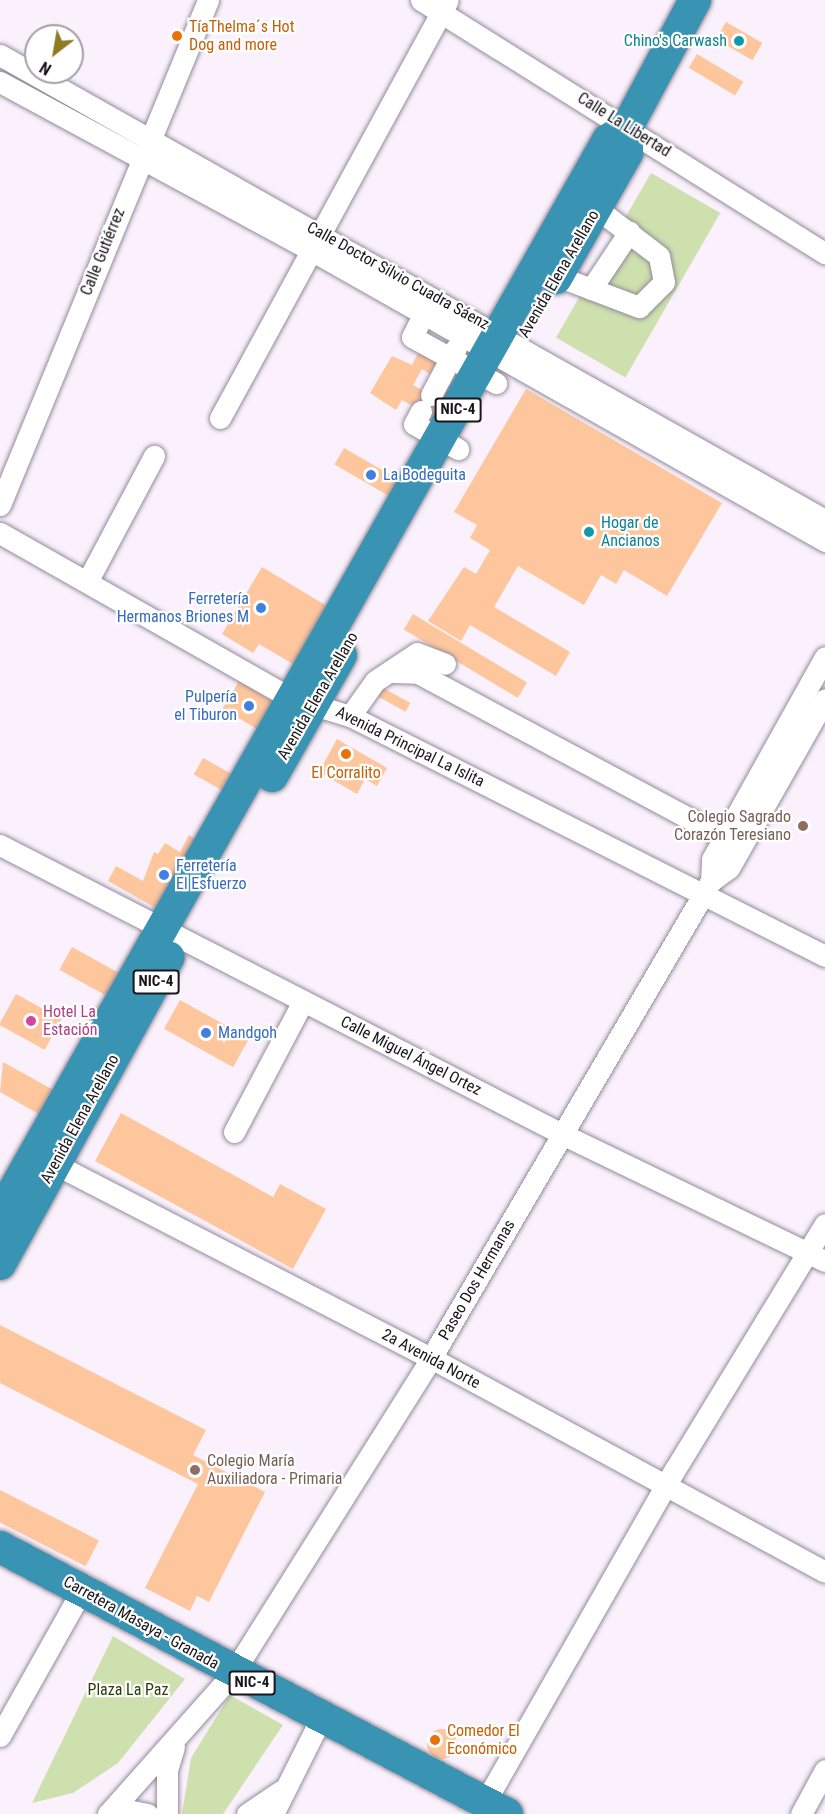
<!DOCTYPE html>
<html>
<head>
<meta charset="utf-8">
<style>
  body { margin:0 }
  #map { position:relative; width:825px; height:1814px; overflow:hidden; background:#faf1fd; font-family:"Roboto Condensed",sans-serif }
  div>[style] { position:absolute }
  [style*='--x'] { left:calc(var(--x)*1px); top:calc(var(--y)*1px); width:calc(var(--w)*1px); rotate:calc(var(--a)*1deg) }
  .green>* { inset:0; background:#cde0ae; transform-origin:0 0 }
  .building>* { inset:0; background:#fec69d; transform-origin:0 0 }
  .round { border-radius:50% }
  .roads { filter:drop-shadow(0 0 2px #948b99) drop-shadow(0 0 2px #948b99) }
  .minor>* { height:21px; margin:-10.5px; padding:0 10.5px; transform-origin:10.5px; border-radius:10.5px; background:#fff }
  .highway>* { height:32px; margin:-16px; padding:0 16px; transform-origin:16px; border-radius:16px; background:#3994b3 }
  .dots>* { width:16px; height:16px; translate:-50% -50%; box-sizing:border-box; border:3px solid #fff; border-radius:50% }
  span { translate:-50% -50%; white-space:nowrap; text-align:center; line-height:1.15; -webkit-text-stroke:4.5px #fff; paint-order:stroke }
  .shield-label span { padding:2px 4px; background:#fff; border:2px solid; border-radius:4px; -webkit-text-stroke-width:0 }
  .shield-label { font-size:15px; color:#19151a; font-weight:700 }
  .food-label { font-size:16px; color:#c56008 }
  .left { translate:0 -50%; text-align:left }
  .culture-label { font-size:16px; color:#0d838f }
  .right { translate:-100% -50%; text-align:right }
  .street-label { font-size:16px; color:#19151a }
  .shop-label { font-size:16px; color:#366cbe }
  .education-label { font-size:16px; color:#785e54 }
  .hotel-label { font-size:16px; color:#b23c85 }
  .park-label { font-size:16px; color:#2c3a0d }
  .north { position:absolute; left:24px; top:24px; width:60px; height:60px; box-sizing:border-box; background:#fff; border:2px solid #a3a1a3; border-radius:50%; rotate:211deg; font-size:16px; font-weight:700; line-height:24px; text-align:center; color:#19151a }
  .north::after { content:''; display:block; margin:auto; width:21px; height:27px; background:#907b22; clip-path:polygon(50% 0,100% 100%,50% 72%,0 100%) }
</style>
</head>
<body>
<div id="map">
  <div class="green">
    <i style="left:651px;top:173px;width:80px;height:190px;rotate:30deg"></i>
    <i style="clip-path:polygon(113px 1636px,185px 1679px,118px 1763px,73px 1793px,32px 1803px)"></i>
    <i style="clip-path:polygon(230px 1695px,283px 1725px,223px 1814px,182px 1814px,191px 1758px)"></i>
  </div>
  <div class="building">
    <i style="left:726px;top:22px;width:42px;height:20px;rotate:30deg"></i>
    <i style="left:697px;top:54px;width:54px;height:16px;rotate:31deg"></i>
    <i style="clip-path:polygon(419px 351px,437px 361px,430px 374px,422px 369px,413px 385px,447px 404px,438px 420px,402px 400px,396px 410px,370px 393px,392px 356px,412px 365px)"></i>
    <i style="clip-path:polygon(526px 389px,722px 503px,667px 596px,624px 570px,616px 584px,601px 575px,584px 605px,518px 566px,494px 607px,570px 652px,556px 676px,470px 625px,461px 641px,428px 621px,464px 567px,476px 574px,490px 550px,470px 538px,477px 525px,454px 512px)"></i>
    <i style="left:344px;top:448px;width:73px;height:19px;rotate:30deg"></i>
    <i style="clip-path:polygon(262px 567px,332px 609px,298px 667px,259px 644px,253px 653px,222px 634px)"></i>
    <i style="left:413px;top:614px;width:133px;height:18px;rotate:31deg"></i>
    <i style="left:239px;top:681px;width:43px;height:32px;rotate:31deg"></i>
    <i style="left:378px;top:685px;width:37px;height:10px;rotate:29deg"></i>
    <i style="clip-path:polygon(337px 739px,387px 768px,377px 786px,365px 779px,357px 794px,319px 772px)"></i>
    <i style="left:203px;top:758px;width:45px;height:19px;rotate:29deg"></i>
    <i style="clip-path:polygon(189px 835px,200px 842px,161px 911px,108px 881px,116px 866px,143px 881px,154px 852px,158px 854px,165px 843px,180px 852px)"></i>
    <i style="left:72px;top:947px;width:66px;height:26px;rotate:29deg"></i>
    <i style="left:16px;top:994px;width:52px;height:35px;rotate:29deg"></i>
    <i style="left:180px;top:1000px;width:79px;height:33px;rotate:29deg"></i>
    <i style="clip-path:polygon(3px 1062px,57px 1092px,44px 1117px,0 1092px)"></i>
    <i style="clip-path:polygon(121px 1113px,273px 1197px,280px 1184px,326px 1209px,293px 1269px,95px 1161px)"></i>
    <i style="clip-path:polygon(0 1325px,206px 1430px,193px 1455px,265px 1492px,209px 1602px,197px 1596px,190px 1611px,145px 1588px,198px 1484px,0 1383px)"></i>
    <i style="left:0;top:1490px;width:111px;height:29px;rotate:27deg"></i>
    <i class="round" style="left:427px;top:1729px;width:30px;height:30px"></i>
  </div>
  <div class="roads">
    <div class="minor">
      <i style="--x:421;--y:0;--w:477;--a:32.1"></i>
      <i style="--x:0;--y:55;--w:947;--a:29.41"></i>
      <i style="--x:0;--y:82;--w:353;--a:28.4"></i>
      <i style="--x:311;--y:250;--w:591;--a:29.52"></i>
      <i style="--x:557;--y:276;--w:88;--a:20.7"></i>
      <i style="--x:639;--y:307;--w:35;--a:-45"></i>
      <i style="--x:664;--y:282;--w:26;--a:-101"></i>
      <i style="--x:659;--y:256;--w:79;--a:-142.7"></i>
      <i style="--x:591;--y:289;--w:69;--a:-56.3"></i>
      <i style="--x:430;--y:301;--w:40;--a:116.6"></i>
      <i style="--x:412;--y:337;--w:96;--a:28.7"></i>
      <i style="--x:431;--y:395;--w:53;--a:-62"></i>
      <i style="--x:421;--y:411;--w:15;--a:118"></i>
      <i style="--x:414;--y:424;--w:51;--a:29.6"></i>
      <i style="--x:220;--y:418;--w:475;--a:-61.4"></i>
      <i style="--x:0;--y:505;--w:546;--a:-67.61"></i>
      <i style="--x:0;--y:533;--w:335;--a:29.6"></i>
      <i style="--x:291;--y:698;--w:62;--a:17"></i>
      <i style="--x:350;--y:716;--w:532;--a:26.81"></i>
      <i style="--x:87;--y:582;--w:143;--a:-62"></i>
      <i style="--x:393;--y:672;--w:25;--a:2"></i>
      <i style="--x:418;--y:673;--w:347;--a:28.2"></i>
      <i style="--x:350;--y:716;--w:43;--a:-54.5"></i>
      <i style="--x:375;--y:681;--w:50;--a:-33.7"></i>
      <i style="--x:417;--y:653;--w:30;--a:21"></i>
      <i style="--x:0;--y:845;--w:632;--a:27.21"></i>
      <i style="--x:562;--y:1134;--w:292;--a:25.8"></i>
      <i style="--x:711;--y:881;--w:22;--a:-87"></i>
      <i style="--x:712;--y:859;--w:231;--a:-60.8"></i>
      <i style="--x:234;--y:1132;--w:148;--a:-62.2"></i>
      <i style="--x:45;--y:1159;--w:434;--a:27.3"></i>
      <i style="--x:431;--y:1358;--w:448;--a:28.5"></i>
      <i style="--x:0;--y:1736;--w:167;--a:-60.7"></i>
      <i style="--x:485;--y:1802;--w:381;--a:-60.3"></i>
      <i style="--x:674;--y:1471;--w:289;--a:-58.6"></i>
      <i style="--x:108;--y:1814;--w:188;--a:-48.4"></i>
      <i style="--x:233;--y:1673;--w:372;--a:-57.8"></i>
      <i style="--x:431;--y:1358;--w:553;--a:-59.59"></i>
      <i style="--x:711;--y:881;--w:22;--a:-36"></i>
      <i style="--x:729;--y:868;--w:194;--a:-60.4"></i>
      <i style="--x:108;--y:1814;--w:15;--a:-20"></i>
      <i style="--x:122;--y:1809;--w:26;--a:11"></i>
      <i style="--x:167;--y:1814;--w:44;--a:-90"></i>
      <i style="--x:167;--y:1770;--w:24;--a:-73"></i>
      <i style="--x:247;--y:1814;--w:41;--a:-34.1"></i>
      <i style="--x:273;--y:1814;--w:107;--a:-63.4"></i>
      <i style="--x:801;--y:1814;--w:50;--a:-61.4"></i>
    </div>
    <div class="highway">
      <i style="--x:556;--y:278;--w:144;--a:-60.4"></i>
      <i style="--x:627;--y:153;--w:26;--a:-90"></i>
      <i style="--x:272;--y:776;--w:139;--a:-60.3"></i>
      <i style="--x:0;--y:1215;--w:1235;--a:-60.51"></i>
      <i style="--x:608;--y:140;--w:23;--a:-34"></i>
      <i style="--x:627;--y:127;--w:144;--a:-61.8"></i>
      <i style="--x:0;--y:1264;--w:350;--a:-61.2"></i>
      <i style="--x:0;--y:1547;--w:573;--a:27.77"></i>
    </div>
  </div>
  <div class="dots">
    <i style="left:177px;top:36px;background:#e8710a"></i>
    <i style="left:739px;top:41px;background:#0f9aa8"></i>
    <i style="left:371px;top:475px;background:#3f7fe0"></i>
    <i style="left:589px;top:532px;background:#0f9aa8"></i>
    <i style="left:261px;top:608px;background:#3f7fe0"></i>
    <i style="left:249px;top:706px;background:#3f7fe0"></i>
    <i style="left:346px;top:754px;background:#e8710a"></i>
    <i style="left:803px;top:826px;background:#8d6e63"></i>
    <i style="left:164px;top:875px;background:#3f7fe0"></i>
    <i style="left:31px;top:1021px;background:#d1479c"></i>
    <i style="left:206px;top:1033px;background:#3f7fe0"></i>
    <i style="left:195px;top:1470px;background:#8d6e63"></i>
    <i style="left:435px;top:1740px;background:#e8710a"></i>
  </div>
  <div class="shield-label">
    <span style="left:458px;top:410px">NIC-4</span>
    <span style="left:156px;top:982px">NIC-4</span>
    <span style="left:252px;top:1683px">NIC-4</span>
  </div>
  <div class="food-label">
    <span class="left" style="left:189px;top:36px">TíaThelma´s Hot<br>Dog and more</span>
    <span style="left:346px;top:773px">El Corralito</span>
    <span class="left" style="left:447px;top:1740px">Comedor El<br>Económico</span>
  </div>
  <div class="culture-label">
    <span class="right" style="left:727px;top:41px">Chino's Carwash</span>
    <span class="left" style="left:601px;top:532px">Hogar de<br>Ancianos</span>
  </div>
  <div class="street-label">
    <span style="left:624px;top:125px;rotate:32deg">Calle La Libertad</span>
    <span style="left:103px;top:252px;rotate:-68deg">Calle Gutiérrez</span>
    <span style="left:559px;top:274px;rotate:-60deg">Avenida Elena Arellano</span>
    <span style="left:398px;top:276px;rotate:29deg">Calle Doctor Silvio Cuadra Sáenz</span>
    <span style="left:318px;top:696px;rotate:-60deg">Avenida Elena Arellano</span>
    <span style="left:410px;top:747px;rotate:26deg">Avenida Principal La Islita</span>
    <span style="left:411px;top:1056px;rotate:27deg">Calle Miguel Ángel Ortez</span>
    <span style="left:80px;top:1119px;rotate:-61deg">Avenida Elena Arellano</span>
    <span style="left:477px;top:1280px;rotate:-60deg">Paseo Dos Hermanas</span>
    <span style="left:431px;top:1359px;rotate:28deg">2a Avenida Norte</span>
    <span style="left:141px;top:1623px;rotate:29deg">Carretera Masaya - Granada</span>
  </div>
  <div class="shop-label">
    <span class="left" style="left:383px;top:475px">La Bodeguita</span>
    <span class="right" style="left:249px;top:608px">Ferretería<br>Hermanos Briones M</span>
    <span class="right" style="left:237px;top:706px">Pulpería<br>el Tiburon</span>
    <span class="left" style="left:176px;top:875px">Ferretería<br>El Esfuerzo</span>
    <span class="left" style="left:218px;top:1033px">Mandgoh</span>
  </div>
  <div class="education-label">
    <span class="right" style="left:791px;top:826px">Colegio Sagrado<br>Corazón Teresiano</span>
    <span class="left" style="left:207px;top:1470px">Colegio María<br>Auxiliadora - Primaria</span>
  </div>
  <div class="hotel-label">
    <span class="left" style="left:43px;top:1021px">Hotel La<br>Estación</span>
  </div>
  <div class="park-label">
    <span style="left:128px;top:1690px">Plaza La Paz</span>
  </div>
  <div class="north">N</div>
</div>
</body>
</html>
